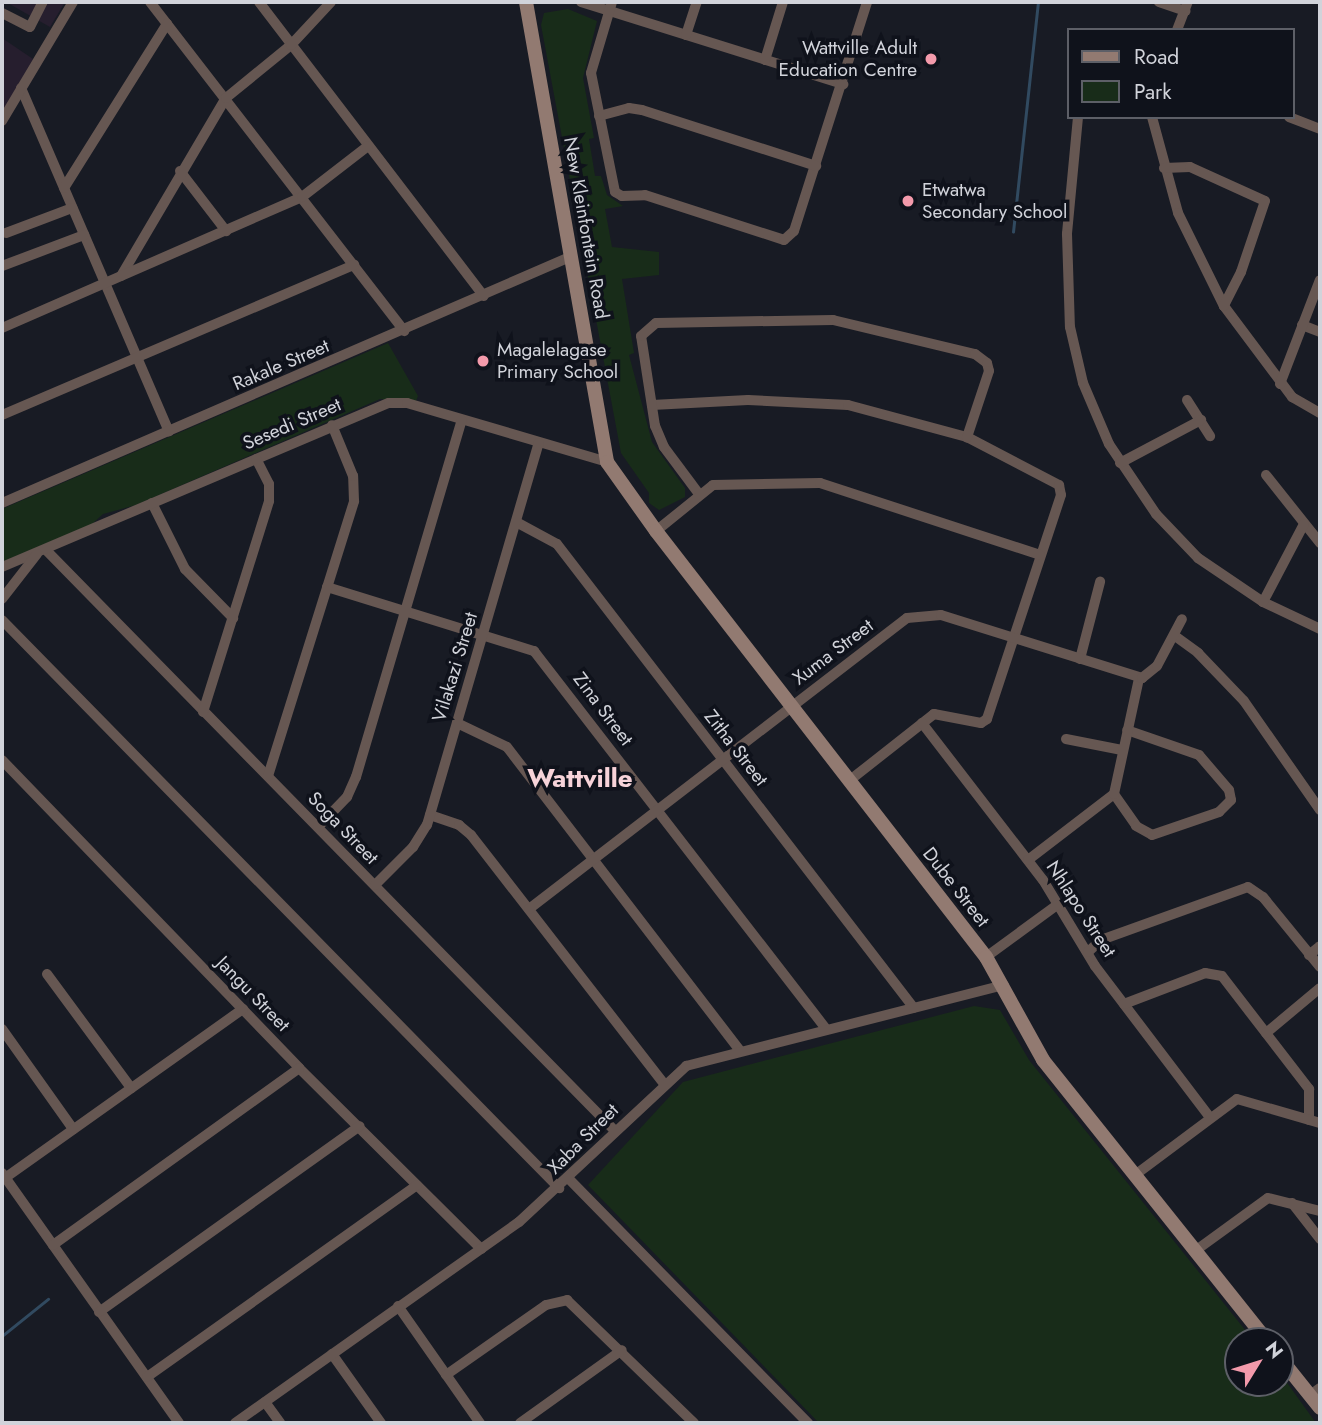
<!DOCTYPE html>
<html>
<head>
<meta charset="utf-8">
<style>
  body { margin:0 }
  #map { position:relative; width:1322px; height:1425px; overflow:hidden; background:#181b24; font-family:Jost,sans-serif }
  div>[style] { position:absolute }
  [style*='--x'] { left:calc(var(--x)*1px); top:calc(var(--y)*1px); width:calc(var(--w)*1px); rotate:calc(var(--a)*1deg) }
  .industrial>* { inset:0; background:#261e2e }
  .green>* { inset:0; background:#182c19 }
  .stream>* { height:2.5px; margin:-1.25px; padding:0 1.25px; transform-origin:1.25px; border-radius:1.25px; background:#314a60 }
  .street>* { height:10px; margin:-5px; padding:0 5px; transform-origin:5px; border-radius:5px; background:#665752 }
  .secondary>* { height:14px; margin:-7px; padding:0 7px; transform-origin:7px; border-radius:7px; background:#927a71 }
  .dots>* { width:19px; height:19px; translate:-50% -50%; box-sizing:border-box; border:4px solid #0f121b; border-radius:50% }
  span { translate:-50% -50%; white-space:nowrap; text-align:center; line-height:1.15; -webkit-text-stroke:7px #0f121b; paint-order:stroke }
  .poi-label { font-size:19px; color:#d1d3da }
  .right { translate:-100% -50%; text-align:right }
  .left { translate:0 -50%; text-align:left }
  .street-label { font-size:19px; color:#d1d3da }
  .district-label { font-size:26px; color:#f7d3d9; font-weight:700 }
  .frame { position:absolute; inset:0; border:4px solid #d1d3da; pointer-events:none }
  .legend { position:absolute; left:1067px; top:28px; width:228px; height:91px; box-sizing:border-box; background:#0f121b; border:2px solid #5d5f67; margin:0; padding:9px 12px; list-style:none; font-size:21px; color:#d1d3da }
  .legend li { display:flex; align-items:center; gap:14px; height:35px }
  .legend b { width:35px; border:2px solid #5d5f67 }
  .north { position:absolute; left:1224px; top:1327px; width:70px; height:70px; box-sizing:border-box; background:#0f121b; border:2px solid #5d5f67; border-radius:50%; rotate:52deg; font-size:19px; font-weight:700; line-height:28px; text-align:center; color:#d1d3da }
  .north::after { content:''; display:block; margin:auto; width:24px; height:32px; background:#f39aab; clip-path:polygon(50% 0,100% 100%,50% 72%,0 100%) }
</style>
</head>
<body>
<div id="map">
  <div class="industrial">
    <i style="clip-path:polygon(6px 2px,65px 2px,50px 27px)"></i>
    <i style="clip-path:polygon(2px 38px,33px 59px,2px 113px)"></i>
  </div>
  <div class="green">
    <i style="clip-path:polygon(568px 9px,597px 21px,583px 78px,594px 138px,589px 139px,595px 176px,601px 176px,607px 195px,623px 206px,605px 209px,612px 247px,659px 252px,659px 275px,622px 279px,634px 353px,629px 355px,652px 442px,685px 488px,685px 497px,659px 510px,649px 503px,649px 493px,621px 453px,541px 25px,544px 13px)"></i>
    <i style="clip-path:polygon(388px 343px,418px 396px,416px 401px,380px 399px,136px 505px,103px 514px,92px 524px,2px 562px,2px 509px)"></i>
    <i style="clip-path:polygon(974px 1006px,1000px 1010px,1029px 1060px,1254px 1341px,1238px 1341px,1238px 1383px,1280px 1383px,1280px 1373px,1316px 1423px,819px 1423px,588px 1185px,683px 1082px)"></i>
  </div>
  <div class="stream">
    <i style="--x:1013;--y:232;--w:231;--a:-83.8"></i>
    <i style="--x:2;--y:1336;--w:59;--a:-38.8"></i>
  </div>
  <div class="street">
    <i style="--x:150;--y:2;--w:416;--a:52.3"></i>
    <i style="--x:259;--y:2;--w:370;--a:52.6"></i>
    <i style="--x:581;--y:2;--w:275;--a:17.4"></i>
    <i style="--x:612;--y:2;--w:74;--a:106.5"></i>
    <i style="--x:591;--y:73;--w:121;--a:78.6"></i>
    <i style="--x:615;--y:192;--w:8;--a:30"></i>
    <i style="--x:622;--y:196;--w:23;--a:-2"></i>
    <i style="--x:645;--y:195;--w:146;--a:17.9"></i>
    <i style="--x:784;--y:240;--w:13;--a:-42"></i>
    <i style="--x:794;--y:231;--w:240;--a:-72.3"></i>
    <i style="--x:1159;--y:2;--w:28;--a:19"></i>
    <i style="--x:2;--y:13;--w:31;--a:27"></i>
    <i style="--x:30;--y:27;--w:28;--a:-63"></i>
    <i style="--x:1177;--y:30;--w:30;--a:-69"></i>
    <i style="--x:686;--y:35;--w:35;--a:-72"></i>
    <i style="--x:765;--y:60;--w:61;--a:-72.8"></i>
    <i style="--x:21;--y:88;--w:374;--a:66.7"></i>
    <i style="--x:599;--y:116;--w:31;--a:-15"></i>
    <i style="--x:629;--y:108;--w:13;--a:9"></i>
    <i style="--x:642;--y:110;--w:183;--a:17.8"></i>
    <i style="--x:1078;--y:117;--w:118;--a:95.4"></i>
    <i style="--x:1067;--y:234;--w:93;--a:88.2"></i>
    <i style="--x:1070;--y:327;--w:57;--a:76.9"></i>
    <i style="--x:1083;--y:383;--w:66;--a:66.9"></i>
    <i style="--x:1109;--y:444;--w:84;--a:56.1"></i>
    <i style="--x:1156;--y:514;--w:61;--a:46.3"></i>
    <i style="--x:1198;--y:558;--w:78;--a:34.1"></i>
    <i style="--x:1263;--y:602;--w:63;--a:25.3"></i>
    <i style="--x:1152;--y:117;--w:99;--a:74.8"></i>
    <i style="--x:1178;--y:213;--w:104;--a:63.7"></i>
    <i style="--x:1224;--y:306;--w:114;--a:53.2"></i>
    <i style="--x:1292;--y:397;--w:32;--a:30"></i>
    <i style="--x:1289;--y:117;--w:33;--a:21"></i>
    <i style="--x:2;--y:121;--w:139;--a:-59.2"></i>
    <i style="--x:1164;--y:168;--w:26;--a:-2"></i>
    <i style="--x:1190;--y:167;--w:82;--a:24.4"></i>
    <i style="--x:1265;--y:201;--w:75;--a:108.7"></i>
    <i style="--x:1241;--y:272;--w:38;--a:117"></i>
    <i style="--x:180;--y:171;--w:76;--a:52.5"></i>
    <i style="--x:64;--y:188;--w:194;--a:-57.9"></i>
    <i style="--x:6;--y:233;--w:71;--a:-20.7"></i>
    <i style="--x:2;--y:266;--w:88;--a:-20.7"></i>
    <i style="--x:121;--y:276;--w:207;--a:-59.5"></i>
    <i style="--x:226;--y:98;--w:84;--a:-39.2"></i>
    <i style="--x:291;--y:45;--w:59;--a:-47.1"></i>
    <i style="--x:1302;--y:325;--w:19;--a:21"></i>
    <i style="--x:2;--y:328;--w:327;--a:-23.6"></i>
    <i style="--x:302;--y:197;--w:83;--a:-37.7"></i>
    <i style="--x:1280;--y:384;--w:111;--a:-69"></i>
    <i style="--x:1187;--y:400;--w:43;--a:57.4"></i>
    <i style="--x:652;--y:405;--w:96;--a:-3"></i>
    <i style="--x:748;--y:400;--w:100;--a:2.9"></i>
    <i style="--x:848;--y:405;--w:123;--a:15.1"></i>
    <i style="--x:967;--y:437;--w:104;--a:27.6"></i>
    <i style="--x:1059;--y:485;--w:10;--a:79"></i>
    <i style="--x:1061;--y:495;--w:236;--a:108.3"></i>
    <i style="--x:987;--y:719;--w:7;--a:146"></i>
    <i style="--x:981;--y:723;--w:48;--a:-169.2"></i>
    <i style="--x:934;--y:714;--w:108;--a:141.8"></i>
    <i style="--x:2;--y:415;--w:383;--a:-23.1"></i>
    <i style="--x:1120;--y:463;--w:92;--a:-28"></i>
    <i style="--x:1266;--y:475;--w:87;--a:51.5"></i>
    <i style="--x:699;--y:494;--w:59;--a:-126.7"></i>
    <i style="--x:664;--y:447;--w:23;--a:-113"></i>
    <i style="--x:655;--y:426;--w:91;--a:-98.8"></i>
    <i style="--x:641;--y:336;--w:20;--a:-41"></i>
    <i style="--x:656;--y:323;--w:177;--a:-1"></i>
    <i style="--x:833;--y:320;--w:146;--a:13.5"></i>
    <i style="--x:975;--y:354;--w:15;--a:37"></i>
    <i style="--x:987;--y:363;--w:8;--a:76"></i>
    <i style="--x:989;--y:371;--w:70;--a:108.4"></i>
    <i style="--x:2;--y:503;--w:621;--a:-23.43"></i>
    <i style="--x:152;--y:503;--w:74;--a:63.4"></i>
    <i style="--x:185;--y:569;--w:69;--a:45.6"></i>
    <i style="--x:518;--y:523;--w:44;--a:28.3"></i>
    <i style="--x:557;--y:544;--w:585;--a:52.43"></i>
    <i style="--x:656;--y:531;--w:73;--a:-38.9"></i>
    <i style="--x:713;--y:485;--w:107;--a:-1.1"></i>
    <i style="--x:820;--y:483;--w:231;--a:18.1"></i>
    <i style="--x:46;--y:550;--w:813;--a:45.6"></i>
    <i style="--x:2;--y:567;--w:420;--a:-23"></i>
    <i style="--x:389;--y:403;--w:18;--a:0"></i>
    <i style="--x:407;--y:403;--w:209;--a:16.4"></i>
    <i style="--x:327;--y:587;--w:217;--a:17.2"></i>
    <i style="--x:534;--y:651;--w:478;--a:52.3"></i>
    <i style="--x:2;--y:599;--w:57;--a:-52.1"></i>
    <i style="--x:1263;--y:602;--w:88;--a:-62.3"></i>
    <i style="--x:2;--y:620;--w:796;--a:45.56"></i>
    <i style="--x:1175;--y:636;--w:29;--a:36"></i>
    <i style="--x:1198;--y:653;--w:66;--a:46.2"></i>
    <i style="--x:1244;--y:701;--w:133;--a:55.1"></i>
    <i style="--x:1080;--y:659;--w:80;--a:-75.4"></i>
    <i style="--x:203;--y:712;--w:221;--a:-72.6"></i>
    <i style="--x:269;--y:501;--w:17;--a:-90"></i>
    <i style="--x:269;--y:484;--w:28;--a:-117"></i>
    <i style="--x:457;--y:723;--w:55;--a:25.6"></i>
    <i style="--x:507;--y:747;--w:383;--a:52.5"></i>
    <i style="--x:922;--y:723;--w:198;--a:52.4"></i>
    <i style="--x:1043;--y:880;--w:100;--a:58.8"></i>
    <i style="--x:1095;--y:966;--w:188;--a:52.8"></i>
    <i style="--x:1066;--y:739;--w:57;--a:11.1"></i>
    <i style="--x:2;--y:760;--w:428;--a:46"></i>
    <i style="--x:299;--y:1068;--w:257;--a:44.8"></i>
    <i style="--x:268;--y:776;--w:288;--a:-72.6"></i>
    <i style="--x:354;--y:501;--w:25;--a:-92"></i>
    <i style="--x:353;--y:476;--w:55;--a:-112.4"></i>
    <i style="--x:1114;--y:794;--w:39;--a:55"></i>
    <i style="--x:1136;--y:826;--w:18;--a:29"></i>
    <i style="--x:1152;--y:835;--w:71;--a:-18.9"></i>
    <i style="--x:1219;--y:812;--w:17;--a:-45"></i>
    <i style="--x:1231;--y:800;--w:10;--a:-101"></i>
    <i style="--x:1229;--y:790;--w:46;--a:-130.6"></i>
    <i style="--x:1199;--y:755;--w:76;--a:-160.9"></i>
    <i style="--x:430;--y:815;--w:31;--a:19"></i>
    <i style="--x:459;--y:825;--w:16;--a:40"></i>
    <i style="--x:471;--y:835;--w:315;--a:52.2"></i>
    <i style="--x:318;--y:827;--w:42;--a:-46"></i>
    <i style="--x:347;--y:797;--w:22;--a:-66"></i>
    <i style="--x:356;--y:777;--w:372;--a:-73.5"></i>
    <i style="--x:1028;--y:860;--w:108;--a:-37.5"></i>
    <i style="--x:1114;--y:794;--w:119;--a:-77.8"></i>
    <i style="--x:375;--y:885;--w:54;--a:-45"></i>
    <i style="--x:413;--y:847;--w:26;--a:-58"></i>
    <i style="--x:427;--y:825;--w:398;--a:-73.7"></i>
    <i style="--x:529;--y:909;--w:477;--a:-37.6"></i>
    <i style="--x:907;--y:618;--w:34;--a:-5"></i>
    <i style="--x:941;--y:615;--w:211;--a:17.4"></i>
    <i style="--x:1142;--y:678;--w:19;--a:-39"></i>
    <i style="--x:1157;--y:666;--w:53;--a:-62"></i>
    <i style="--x:1088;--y:952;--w:18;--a:-43"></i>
    <i style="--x:1101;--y:940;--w:156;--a:-19.8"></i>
    <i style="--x:1248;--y:887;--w:18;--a:34"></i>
    <i style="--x:1263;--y:897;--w:90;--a:50.8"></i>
    <i style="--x:1309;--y:955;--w:14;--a:-39"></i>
    <i style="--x:986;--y:957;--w:88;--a:-36.2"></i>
    <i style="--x:47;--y:974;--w:142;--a:53.6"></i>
    <i style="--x:1124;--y:1004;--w:87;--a:-20.9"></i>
    <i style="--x:1205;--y:973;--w:17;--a:10"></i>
    <i style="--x:1222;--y:976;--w:143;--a:52.4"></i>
    <i style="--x:1309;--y:1089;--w:31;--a:90"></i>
    <i style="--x:2;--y:1029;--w:123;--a:54.6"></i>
    <i style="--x:1266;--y:1033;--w:70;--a:-39.8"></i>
    <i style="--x:2;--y:1173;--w:306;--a:54.7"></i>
    <i style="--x:1135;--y:1175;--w:127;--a:-36.7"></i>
    <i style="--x:1237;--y:1099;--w:86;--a:16.1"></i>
    <i style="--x:5;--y:1178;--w:292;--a:-35.4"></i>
    <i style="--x:569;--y:1179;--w:342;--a:45.6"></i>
    <i style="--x:1292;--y:1203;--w:46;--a:52.1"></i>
    <i style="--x:53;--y:1245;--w:303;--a:-35.7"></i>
    <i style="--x:1195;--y:1251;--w:90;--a:-36"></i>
    <i style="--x:1268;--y:1198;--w:54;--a:14"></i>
    <i style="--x:398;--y:1306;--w:143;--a:55"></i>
    <i style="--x:99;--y:1312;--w:320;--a:-35.5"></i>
    <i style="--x:332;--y:1354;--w:85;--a:54.6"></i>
    <i style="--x:446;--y:1375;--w:122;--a:-35"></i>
    <i style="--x:546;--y:1305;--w:22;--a:-13"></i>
    <i style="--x:567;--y:1300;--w:177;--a:44.1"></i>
    <i style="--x:147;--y:1377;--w:331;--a:-35.4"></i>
    <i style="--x:1310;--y:1395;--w:12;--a:-35"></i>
    <i style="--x:265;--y:1402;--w:26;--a:54"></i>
    <i style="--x:235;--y:1423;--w:348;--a:-35.3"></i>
    <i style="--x:519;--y:1222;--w:229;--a:-43"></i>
    <i style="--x:686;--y:1066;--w:328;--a:-14.3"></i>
    <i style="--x:520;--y:1423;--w:125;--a:-35.6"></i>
  </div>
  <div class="secondary">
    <i style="--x:526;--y:2;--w:467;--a:80"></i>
    <i style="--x:607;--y:462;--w:85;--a:54.6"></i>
    <i style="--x:656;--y:531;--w:539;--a:52.24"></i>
    <i style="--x:986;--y:957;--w:118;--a:61"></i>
    <i style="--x:1043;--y:1060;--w:359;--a:51.4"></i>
    <i style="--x:1280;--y:1358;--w:64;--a:51.3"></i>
  </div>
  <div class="dots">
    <i style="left:931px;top:59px;background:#f39aab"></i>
    <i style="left:908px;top:201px;background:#f39aab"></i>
    <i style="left:483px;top:361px;background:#f39aab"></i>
  </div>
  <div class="poi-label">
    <span class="right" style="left:917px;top:59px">Wattville Adult<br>Education Centre</span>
    <span class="left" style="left:922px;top:201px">Etwatwa<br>Secondary School</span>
    <span class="left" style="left:497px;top:361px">Magalelagase<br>Primary School</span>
  </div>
  <div class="street-label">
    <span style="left:586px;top:228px;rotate:80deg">New Kleinfontein Road</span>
    <span style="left:281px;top:365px;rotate:-23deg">Rakale Street</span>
    <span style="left:292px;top:424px;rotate:-23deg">Sesedi Street</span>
    <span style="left:833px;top:652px;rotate:-37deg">Xuma Street</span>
    <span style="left:455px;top:667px;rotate:-73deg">Vilakazi Street</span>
    <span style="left:603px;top:709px;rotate:53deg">Zina Street</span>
    <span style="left:736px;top:748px;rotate:52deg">Zitha Street</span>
    <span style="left:343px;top:828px;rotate:46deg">Soga Street</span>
    <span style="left:956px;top:887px;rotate:52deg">Dube Street</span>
    <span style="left:1081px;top:909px;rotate:57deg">Nhlapo Street</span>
    <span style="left:253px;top:994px;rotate:46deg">Jangu Street</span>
    <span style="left:583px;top:1139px;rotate:-45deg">Xaba Street</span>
  </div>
  <div class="district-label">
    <span style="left:580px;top:779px">Wattville</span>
  </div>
  <div class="frame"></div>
  <ul class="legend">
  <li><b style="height:9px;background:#927a71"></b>Road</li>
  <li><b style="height:19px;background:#182c19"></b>Park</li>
  </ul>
  <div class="north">N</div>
</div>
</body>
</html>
